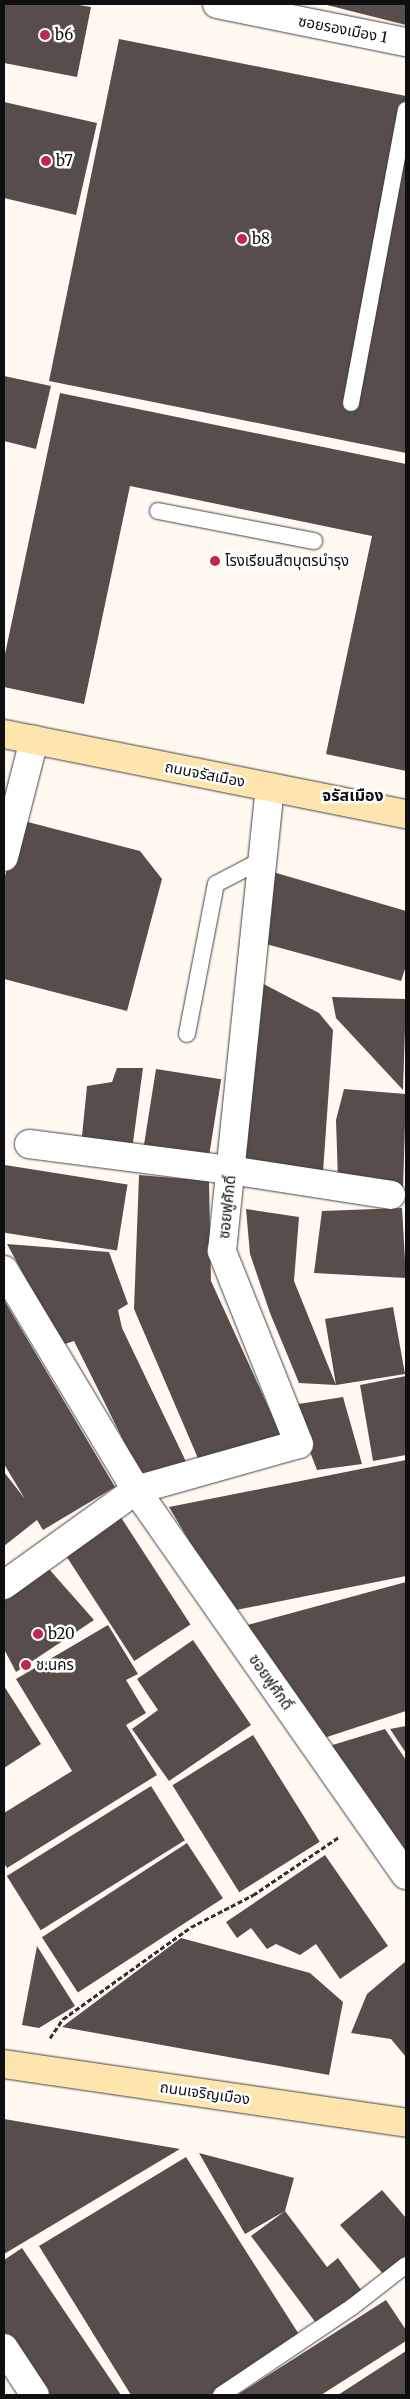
<!DOCTYPE html>
<html>
<head>
<meta charset="utf-8">
<style>
  body { margin:0 }
  #map { position:relative; width:410px; height:2399px; overflow:hidden; background:#fff9f1; font-family:Merriweather,"Noto Sans Thai",serif }
  div>[style] { position:absolute }
  [style*='--x'] { left:calc(var(--x)*1px); top:calc(var(--y)*1px); width:calc(var(--w)*1px); rotate:calc(var(--a)*1deg) }
  .building>* { inset:0; background:#574d4b; transform-origin:0 0 }
  .path>* { height:3px; margin-top:-1.5px; transform-origin:0; background:repeating-linear-gradient(90deg,#313131 0 5px,transparent 0 7.5px) }
  .roads { filter:drop-shadow(0 0 1px #424242) drop-shadow(0 0 1px #424242) }
  .lane>* { height:16px; margin:-8px; padding:0 8px; transform-origin:8px; border-radius:8px; background:#fff }
  .street>* { height:28px; margin:-14px; padding:0 14px; transform-origin:14px; border-radius:14px; background:#fff }
  .secondary>* { height:28px; margin:-14px; padding:0 14px; transform-origin:14px; border-radius:14px; background:#fee4ad }
  .dots>* { width:14px; height:14px; translate:-50% -50%; box-sizing:border-box; border:2px solid #fff; border-radius:50% }
  span { translate:-50% -50%; white-space:nowrap; text-align:center; line-height:1.15; -webkit-text-stroke:5px #fff; paint-order:stroke }
  .street-label { font-size:15px; color:#0f0f0f }
  .poi-label { font-size:15px; color:#0f0f0f }
  .left { translate:0 -50%; text-align:left }
  .neighbourhood-label { font-size:16px; color:#0f0f0f; font-weight:700 }
  .frame { position:absolute; inset:0; border:5px solid #0f0f0f; pointer-events:none }
</style>
</head>
<body>
<div id="map">
  <div class="building">
    <i style="clip-path:polygon(4px 4px,73px 4px,91px 7px,77px 77px,4px 63px)"></i>
    <i style="clip-path:polygon(323px 4px,406px 4px,406px 25px)"></i>
    <i style="clip-path:polygon(119px 39px,406px 96px,406px 453px,49px 381px)"></i>
    <i style="clip-path:polygon(4px 102px,97px 123px,76px 215px,4px 198px)"></i>
    <i style="clip-path:polygon(4px 376px,51px 386px,36px 449px,4px 441px)"></i>
    <i style="clip-path:polygon(60px 393px,406px 464px,406px 771px,326px 754px,372px 536px,130px 486px,84px 704px,4px 687px,4px 659px)"></i>
    <i style="clip-path:polygon(20px 820px,140px 851px,162px 879px,127px 1011px,4px 979px,4px 880px)"></i>
    <i style="clip-path:polygon(273px 872px,406px 911px,406px 966px,401px 981px,266px 944px)"></i>
    <i style="clip-path:polygon(256px 980px,319px 1013px,333px 1030px,323px 1172px,244px 1167px)"></i>
    <i style="clip-path:polygon(332px 997px,406px 999px,403px 1090px,336px 1018px)"></i>
    <i style="clip-path:polygon(117px 1068px,143px 1068px,132px 1150px,81px 1146px,87px 1086px,112px 1082px)"></i>
    <i style="left:156px;top:1069px;width:66px;height:86px;rotate:9deg"></i>
    <i style="clip-path:polygon(344px 1089px,406px 1094px,403px 1189px,338px 1181px,336px 1120px)"></i>
    <i style="left:5px;top:1165px;width:124px;height:67px;rotate:9deg"></i>
    <i style="clip-path:polygon(139px 1175px,209px 1181px,211px 1281px,282px 1437px,200px 1463px,134px 1309px)"></i>
    <i style="clip-path:polygon(402px 1208px,406px 1278px,314px 1273px,322px 1211px)"></i>
    <i style="clip-path:polygon(246px 1209px,299px 1217px,294px 1281px,336px 1385px,325px 1319px,393px 1307px,405px 1374px,336px 1385px,299px 1383px,270px 1313px,250px 1254px)"></i>
    <i style="clip-path:polygon(7px 1244px,109px 1252px,128px 1304px,118px 1310px,122px 1328px,190px 1470px,145px 1484px,74px 1341px,62px 1345px)"></i>
    <i style="clip-path:polygon(4px 1300px,115px 1487px,43px 1530px,37px 1520px,4px 1546px,4px 1472px,25px 1499px,4px 1464px)"></i>
    <i style="clip-path:polygon(406px 1376px,406px 1455px,373px 1461px,360px 1385px)"></i>
    <i style="clip-path:polygon(343px 1397px,362px 1464px,317px 1470px,292px 1405px)"></i>
    <i style="clip-path:polygon(406px 1460px,406px 1576px,231px 1611px,169px 1507px)"></i>
    <i style="left:111px;top:1502px;width:146px;height:67px;rotate:57deg"></i>
    <i style="clip-path:polygon(49px 1569px,94px 1620px,16px 1672px,4px 1649px,4px 1599px)"></i>
    <i style="clip-path:polygon(406px 1582px,406px 1711px,321px 1739px,244px 1626px)"></i>
    <i style="clip-path:polygon(108px 1625px,138px 1674px,126px 1680px,146px 1713px,126px 1725px,157px 1775px,7px 1868px,4px 1863px,4px 1813px,72px 1771px,16px 1679px)"></i>
    <i style="clip-path:polygon(193px 1640px,251px 1725px,169px 1781px,132px 1729px,158px 1710px,137px 1679px)"></i>
    <i style="clip-path:polygon(4px 1686px,41px 1744px,4px 1768px)"></i>
    <i style="clip-path:polygon(406px 1726px,406px 1753px,390px 1729px)"></i>
    <i style="clip-path:polygon(385px 1729px,406px 1760px,406px 1861px,326px 1747px)"></i>
    <i style="left:253px;top:1735px;width:126px;height:95px;rotate:58deg"></i>
    <i style="left:151px;top:1786px;width:64px;height:170px;rotate:58deg"></i>
    <i style="left:187px;top:1843px;width:66px;height:173px;rotate:57deg"></i>
    <i style="clip-path:polygon(325px 1855px,388px 1946px,340px 1979px,316px 1944px,300px 1955px,276px 1944px,267px 1949px,251px 1928px,237px 1938px,226px 1922px)"></i>
    <i style="clip-path:polygon(181px 1938px,310px 1973px,343px 2002px,329px 2075px,62px 2027px)"></i>
    <i style="clip-path:polygon(37px 1946px,75px 2006px,39px 2028px,22px 2025px)"></i>
    <i style="clip-path:polygon(406px 1961px,406px 2057px,391px 2039px,351px 2033px,367px 1994px)"></i>
    <i style="clip-path:polygon(4px 2119px,180px 2149px,4px 2254px)"></i>
    <i style="clip-path:polygon(199px 2153px,294px 2178px,285px 2211px,327px 2267px,338px 2258px,364px 2294px,319px 2327px,251px 2236px,285px 2211px,245px 2234px)"></i>
    <i style="clip-path:polygon(186px 2157px,300px 2336px,210px 2395px,131px 2395px,39px 2246px)"></i>
    <i style="clip-path:polygon(382px 2190px,406px 2218px,406px 2256px,384px 2275px,340px 2225px)"></i>
    <i style="clip-path:polygon(22px 2248px,121px 2395px,40px 2395px,4px 2342px,4px 2260px)"></i>
    <i style="clip-path:polygon(386px 2300px,406px 2330px,406px 2341px,321px 2395px,237px 2395px)"></i>
    <i style="clip-path:polygon(406px 2351px,406px 2395px,338px 2395px)"></i>
  </div>
  <div class="path">
    <i style="--x:50;--y:2038;--w:23;--a:-56"></i>
    <i style="--x:63;--y:2019;--w:158;--a:-35.7"></i>
    <i style="--x:191;--y:1927;--w:70;--a:-27.3"></i>
    <i style="--x:253;--y:1895;--w:105;--a:-34.1"></i>
  </div>
  <div class="roads">
    <div class="lane">
      <i style="--x:351;--y:403;--w:298;--a:-79.4"></i>
      <i style="--x:158;--y:511;--w:159;--a:10.9"></i>
      <i style="--x:187;--y:1034;--w:153;--a:-79.1"></i>
      <i style="--x:216;--y:884;--w:52;--a:-27.6"></i>
      <i style="--x:221;--y:2395;--w:158;--a:-33.9"></i>
      <i style="--x:352;--y:2307;--w:68;--a:-37.9"></i>
    </div>
    <div class="street">
      <i style="--x:217;--y:4;--w:193;--a:11.4"></i>
      <i style="--x:4;--y:857;--w:121;--a:-75.6"></i>
      <i style="--x:29;--y:1144;--w:203;--a:7.4"></i>
      <i style="--x:230;--y:1170;--w:163;--a:8.8"></i>
      <i style="--x:4;--y:1270;--w:257;--a:59"></i>
      <i style="--x:136;--y:1490;--w:470;--a:55"></i>
      <i style="--x:4;--y:1585;--w:163;--a:-35.7"></i>
      <i style="--x:136;--y:1490;--w:169;--a:-15.8"></i>
      <i style="--x:299;--y:1444;--w:208;--a:-111.8"></i>
      <i style="--x:222;--y:1251;--w:466;--a:-84.1"></i>
      <i style="--x:4;--y:2348;--w:56;--a:56.6"></i>
    </div>
    <div class="secondary">
      <i style="--x:4;--y:734;--w:410;--a:11.3"></i>
      <i style="--x:4;--y:2064;--w:406;--a:8.3"></i>
    </div>
  </div>
  <div class="dots">
    <i style="left:45px;top:35px;background:#be284d"></i>
    <i style="left:46px;top:161px;background:#be284d"></i>
    <i style="left:242px;top:239px;background:#be284d"></i>
    <i style="left:215px;top:561px;background:#be284d"></i>
    <i style="left:38px;top:1634px;background:#be284d"></i>
    <i style="left:26px;top:1665px;background:#be284d"></i>
  </div>
  <div class="street-label">
    <span style="left:343px;top:29px;rotate:11deg">ซอยรองเมือง 1</span>
    <span style="left:205px;top:774px;rotate:11deg">ถนนจรัสเมือง</span>
    <span style="left:227px;top:1207px;rotate:-84deg">ซอยฟูศักดิ์</span>
    <span style="left:271px;top:1682px;rotate:55deg">ซอยฟูศักดิ์</span>
    <span style="left:205px;top:2093px;rotate:8deg">ถนนเจริญเมือง</span>
  </div>
  <div class="poi-label">
    <span class="left" style="left:55px;top:35px">b6</span>
    <span class="left" style="left:56px;top:161px">b7</span>
    <span class="left" style="left:252px;top:239px">b8</span>
    <span class="left" style="left:225px;top:561px">โรงเรียนสีตบุตรบำรุง</span>
    <span class="left" style="left:48px;top:1634px">b20</span>
    <span class="left" style="left:36px;top:1665px">ช.นคร</span>
  </div>
  <div class="neighbourhood-label">
    <span style="left:353px;top:795px">จรัสเมือง</span>
  </div>
  <div class="frame"></div>
</div>
</body>
</html>
